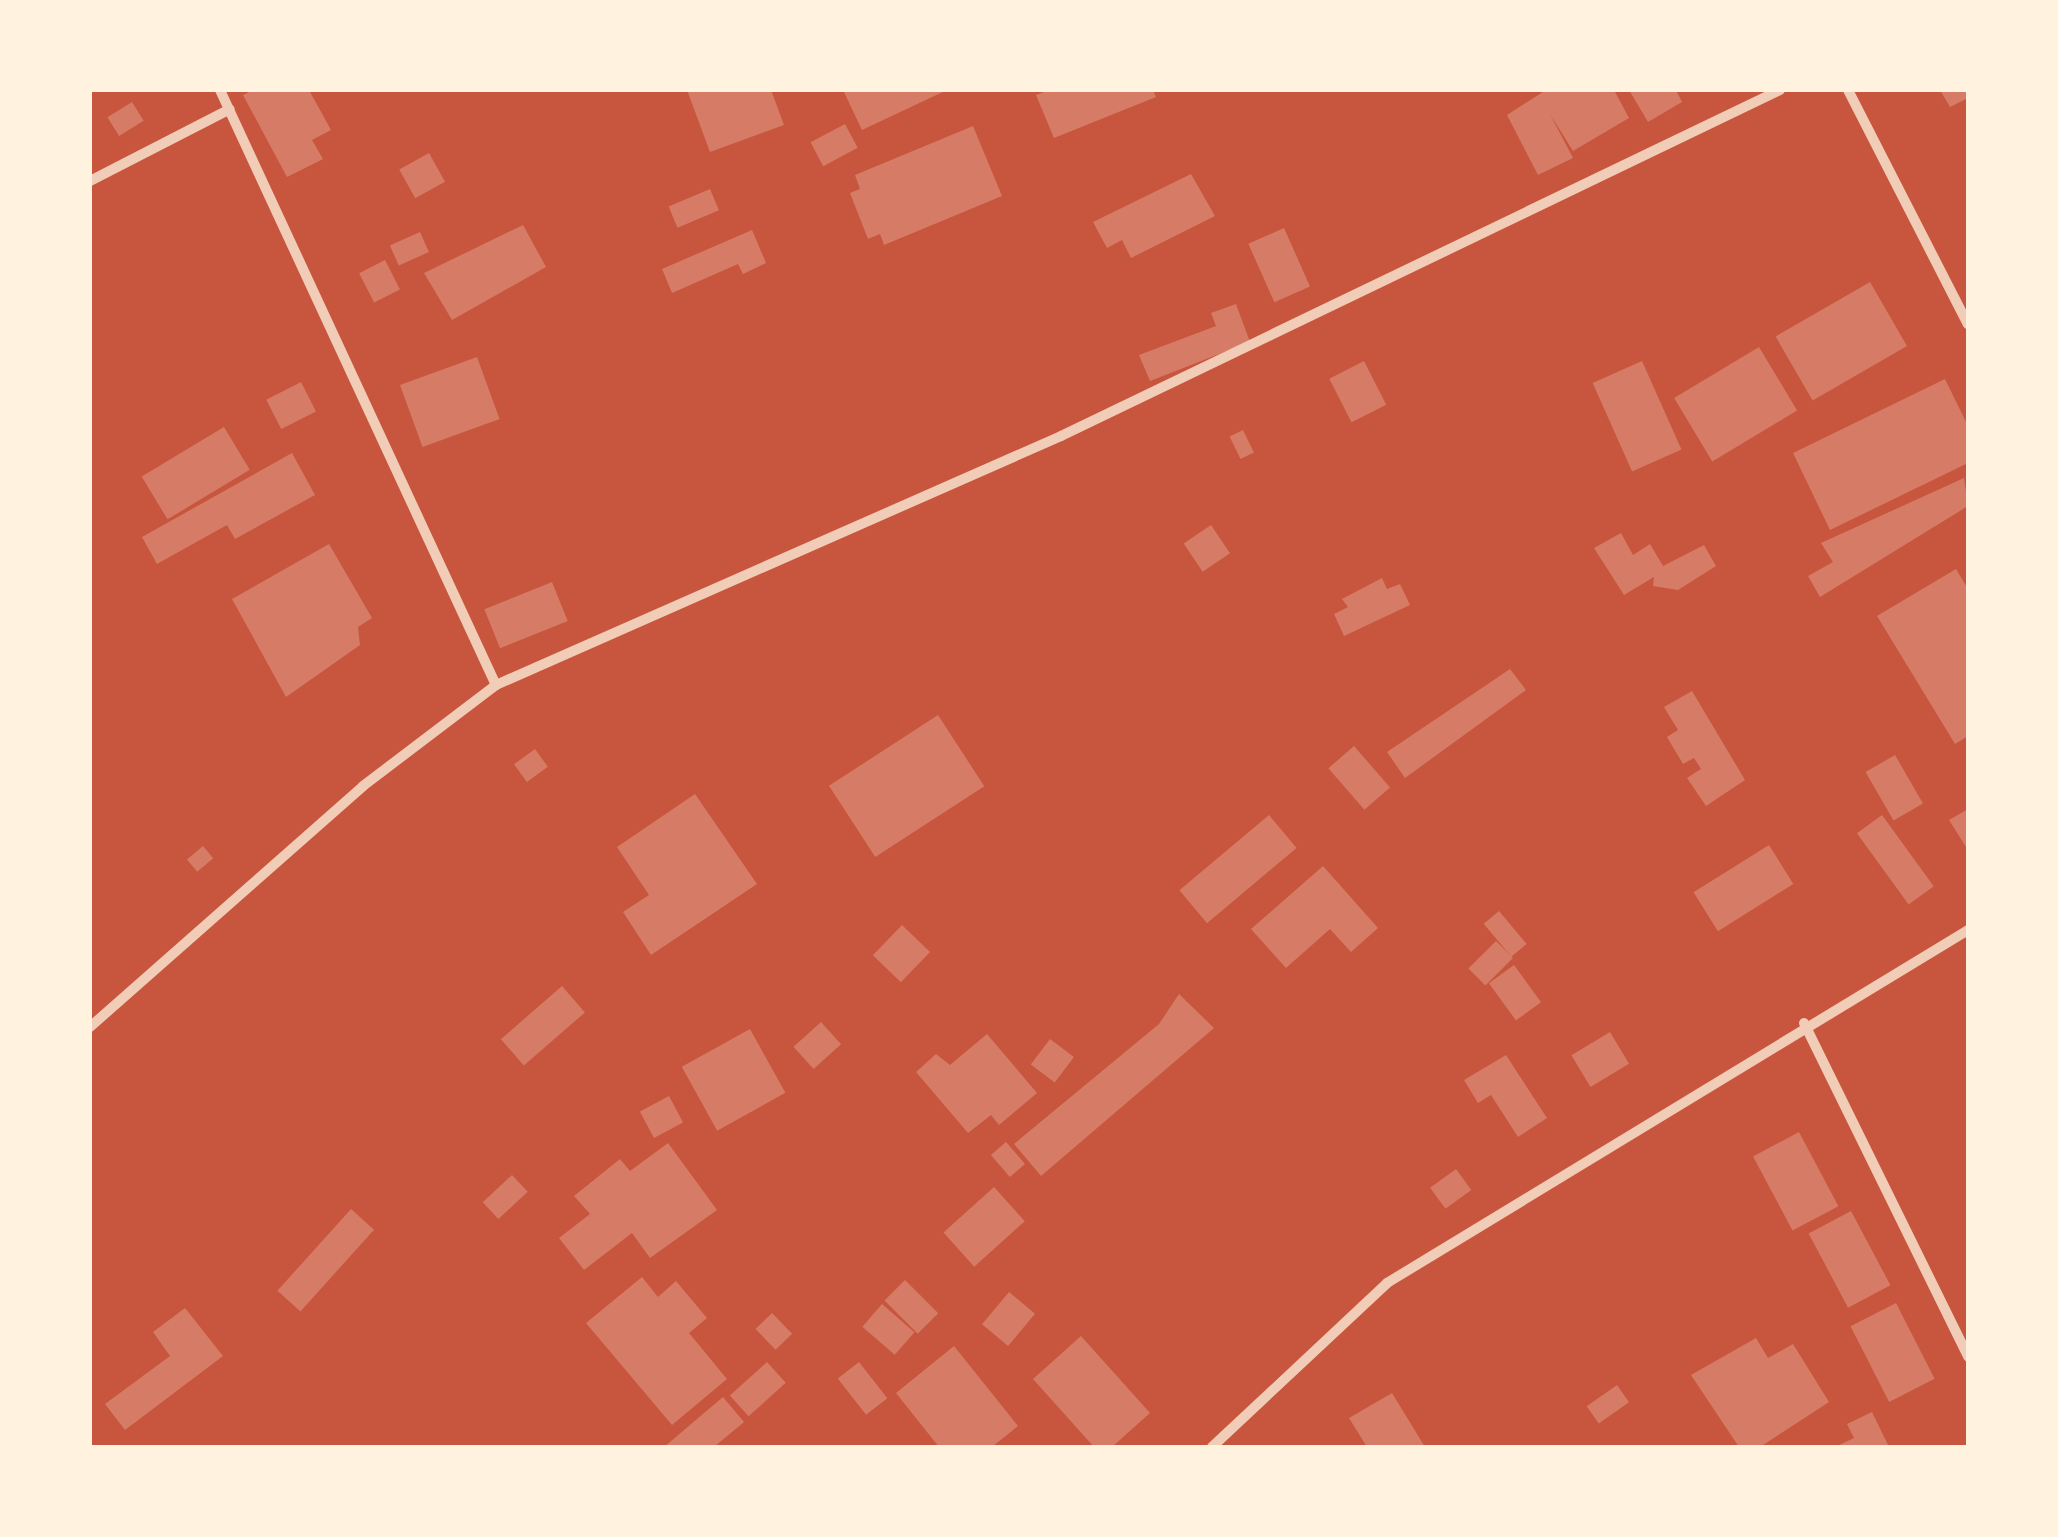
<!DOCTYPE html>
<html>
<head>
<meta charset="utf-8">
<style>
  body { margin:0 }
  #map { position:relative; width:2058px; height:1537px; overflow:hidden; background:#c8553d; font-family:"Asap Condensed",sans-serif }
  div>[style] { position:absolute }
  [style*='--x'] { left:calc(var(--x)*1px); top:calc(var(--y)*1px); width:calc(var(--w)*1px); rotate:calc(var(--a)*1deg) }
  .building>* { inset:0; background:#d67c66; transform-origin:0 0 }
  .minor>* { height:10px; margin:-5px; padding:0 5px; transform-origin:5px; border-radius:5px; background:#f1ccb7 }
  span { translate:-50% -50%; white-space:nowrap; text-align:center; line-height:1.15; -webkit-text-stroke:10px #fff3e0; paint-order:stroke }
  .frame { position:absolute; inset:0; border:92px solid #fff3e0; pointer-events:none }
</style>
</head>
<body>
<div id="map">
  <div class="building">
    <i style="clip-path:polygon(253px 90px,309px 90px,331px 130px,312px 140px,323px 159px,287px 177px,243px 95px)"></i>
    <i style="clip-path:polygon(687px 90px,771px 90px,784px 125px,710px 152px)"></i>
    <i style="clip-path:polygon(843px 90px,947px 90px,862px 130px)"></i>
    <i style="clip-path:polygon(1049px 90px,1153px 90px,1156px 97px,1054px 138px,1036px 95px)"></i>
    <i style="clip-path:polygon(1546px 90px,1614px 90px,1629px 118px,1573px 151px,1550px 114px,1573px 158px,1538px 175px,1507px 115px)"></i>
    <i style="clip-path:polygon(1629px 90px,1676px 90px,1682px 102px,1648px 122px)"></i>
    <i style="clip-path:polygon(1940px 90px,1968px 90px,1968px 98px,1950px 107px)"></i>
    <i style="left:132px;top:102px;width:22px;height:29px;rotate:58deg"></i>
    <i style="left:845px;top:124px;width:27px;height:39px;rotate:62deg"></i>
    <i style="clip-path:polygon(973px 126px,1002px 196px,884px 245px,880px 234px,868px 239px,850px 193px,860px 189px,855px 175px)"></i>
    <i style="left:429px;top:153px;width:33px;height:34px;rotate:61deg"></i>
    <i style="clip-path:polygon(1191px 174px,1215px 216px,1131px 258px,1122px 240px,1107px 248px,1093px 222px)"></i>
    <i style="left:710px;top:189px;width:23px;height:45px;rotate:67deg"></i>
    <i style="clip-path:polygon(523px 225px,546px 267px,452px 320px,424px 273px)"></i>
    <i style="left:1284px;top:228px;width:64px;height:39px;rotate:66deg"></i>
    <i style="clip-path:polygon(752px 230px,766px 263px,743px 274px,738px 264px,672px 293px,662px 269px)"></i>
    <i style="left:420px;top:232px;width:22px;height:33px;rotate:66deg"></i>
    <i style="left:385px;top:260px;width:33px;height:29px;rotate:63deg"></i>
    <i style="left:1870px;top:282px;width:74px;height:109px;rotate:60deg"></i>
    <i style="clip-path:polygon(1236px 304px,1250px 342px,1150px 381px,1139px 355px,1216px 326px,1211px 313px)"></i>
    <i style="left:1759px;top:347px;width:74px;height:99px;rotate:59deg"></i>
    <i style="left:477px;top:357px;width:66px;height:82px;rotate:70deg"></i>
    <i style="left:1364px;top:361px;width:49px;height:39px;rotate:63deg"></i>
    <i style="left:1642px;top:361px;width:97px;height:54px;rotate:66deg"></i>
    <i style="clip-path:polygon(1945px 379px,1968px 426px,1968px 463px,1830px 530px,1793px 453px)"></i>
    <i style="left:301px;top:382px;width:33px;height:39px;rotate:63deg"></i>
    <i style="left:224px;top:427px;width:50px;height:96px;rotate:59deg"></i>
    <i style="left:1243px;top:430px;width:25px;height:15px;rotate:64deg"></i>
    <i style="clip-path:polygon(292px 453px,315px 495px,235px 539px,227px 525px,157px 564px,142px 537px)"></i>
    <i style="clip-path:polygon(1964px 478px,1968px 506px,1820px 597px,1808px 576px,1833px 562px,1821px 543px)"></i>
    <i style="left:1211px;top:525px;width:34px;height:33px;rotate:56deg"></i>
    <i style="clip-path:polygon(1621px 533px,1633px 555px,1650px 544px,1663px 566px,1704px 545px,1716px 566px,1678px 590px,1653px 586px,1654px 577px,1624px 595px,1594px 548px)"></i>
    <i style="clip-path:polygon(329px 544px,372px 618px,358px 627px,360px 645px,286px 697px,232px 599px)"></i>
    <i style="clip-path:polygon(1956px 569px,1968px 589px,1968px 736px,1955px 744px,1877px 616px)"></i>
    <i style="clip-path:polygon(1382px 578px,1387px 589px,1400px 584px,1410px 605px,1344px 636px,1334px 614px,1348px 607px,1342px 599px)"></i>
    <i style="left:552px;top:582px;width:42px;height:73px;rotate:68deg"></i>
    <i style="clip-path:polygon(1510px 669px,1526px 690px,1405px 778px,1387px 752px)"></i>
    <i style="clip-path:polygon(1692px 691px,1745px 780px,1706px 806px,1687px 778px,1701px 769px,1694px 758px,1683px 764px,1667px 737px,1678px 730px,1664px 707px)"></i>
    <i style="left:938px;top:715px;width:85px;height:130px;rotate:57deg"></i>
    <i style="left:1354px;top:746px;width:55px;height:34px;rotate:49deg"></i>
    <i style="left:535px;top:749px;width:22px;height:26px;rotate:54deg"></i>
    <i style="left:1895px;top:755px;width:56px;height:34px;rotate:60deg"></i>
    <i style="clip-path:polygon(695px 794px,757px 884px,651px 955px,623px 912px,649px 895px,617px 847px)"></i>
    <i style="clip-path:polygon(1968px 809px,1968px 850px,1949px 820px)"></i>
    <i style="left:1269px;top:815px;width:43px;height:117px;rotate:50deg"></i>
    <i style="left:1882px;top:815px;width:88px;height:31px;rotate:54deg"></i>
    <i style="left:1769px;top:845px;width:46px;height:89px;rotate:58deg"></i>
    <i style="left:203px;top:846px;width:16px;height:21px;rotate:50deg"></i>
    <i style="clip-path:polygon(1323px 866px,1378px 928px,1351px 952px,1330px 929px,1286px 968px,1251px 929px)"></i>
    <i style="left:1499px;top:911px;width:43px;height:20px;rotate:50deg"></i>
    <i style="left:902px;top:925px;width:39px;height:42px;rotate:44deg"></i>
    <i style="left:1496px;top:941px;width:24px;height:39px;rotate:45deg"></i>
    <i style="left:1514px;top:965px;width:46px;height:31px;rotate:54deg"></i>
    <i style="left:562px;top:986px;width:35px;height:81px;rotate:49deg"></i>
    <i style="clip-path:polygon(1179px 994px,1214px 1028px,1041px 1176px,1014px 1144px,1159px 1024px)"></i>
    <i style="left:821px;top:1022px;width:30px;height:37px;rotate:48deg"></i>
    <i style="left:750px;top:1029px;width:73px;height:78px;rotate:61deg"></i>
    <i style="left:1610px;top:1032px;width:37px;height:45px;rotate:59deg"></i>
    <i style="clip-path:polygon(987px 1034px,1037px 1093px,999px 1125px,991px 1115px,968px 1133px,916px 1072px,936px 1054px,950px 1065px)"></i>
    <i style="left:1050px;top:1039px;width:30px;height:32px;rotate:37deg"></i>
    <i style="clip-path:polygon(1506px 1055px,1547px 1118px,1518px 1137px,1491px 1095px,1478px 1103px,1464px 1080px)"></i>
    <i style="left:669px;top:1096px;width:30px;height:33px;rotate:62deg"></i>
    <i style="left:1799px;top:1132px;width:84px;height:52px;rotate:62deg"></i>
    <i style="left:1006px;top:1142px;width:29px;height:20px;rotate:49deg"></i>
    <i style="clip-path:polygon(668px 1143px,717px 1210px,650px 1258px,632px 1233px,584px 1270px,559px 1238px,590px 1214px,574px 1196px,620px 1159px,630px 1171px)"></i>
    <i style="left:1456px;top:1169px;width:26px;height:32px;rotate:54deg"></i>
    <i style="left:512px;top:1175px;width:23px;height:40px;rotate:47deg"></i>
    <i style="left:994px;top:1187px;width:46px;height:68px;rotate:48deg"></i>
    <i style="left:351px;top:1209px;width:31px;height:110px;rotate:42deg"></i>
    <i style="left:1851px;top:1211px;width:84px;height:48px;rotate:62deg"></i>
    <i style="clip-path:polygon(642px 1277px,658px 1297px,676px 1281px,707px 1318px,689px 1333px,727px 1379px,672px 1425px,586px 1323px)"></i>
    <i style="left:905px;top:1280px;width:47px;height:29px;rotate:45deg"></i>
    <i style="left:1009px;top:1292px;width:34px;height:42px;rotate:40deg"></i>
    <i style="left:1896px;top:1303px;width:85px;height:51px;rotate:63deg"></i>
    <i style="left:882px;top:1304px;width:43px;height:30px;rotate:41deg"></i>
    <i style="clip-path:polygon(185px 1308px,223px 1356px,125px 1430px,105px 1404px,170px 1356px,153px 1332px)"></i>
    <i style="left:772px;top:1313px;width:29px;height:23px;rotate:46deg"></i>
    <i style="clip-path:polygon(1081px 1336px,1150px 1413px,1112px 1447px,1094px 1447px,1033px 1379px)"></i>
    <i style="clip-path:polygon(1756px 1338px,1768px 1358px,1793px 1344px,1829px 1402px,1760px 1447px,1739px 1447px,1691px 1375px)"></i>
    <i style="clip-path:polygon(954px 1346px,1018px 1426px,992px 1447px,939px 1447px,896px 1393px)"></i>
    <i style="left:767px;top:1362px;width:28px;height:50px;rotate:48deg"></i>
    <i style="left:859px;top:1362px;width:46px;height:27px;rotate:52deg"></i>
    <i style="left:1617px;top:1385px;width:21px;height:37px;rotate:55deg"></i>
    <i style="clip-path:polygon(1392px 1393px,1425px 1447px,1367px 1447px,1349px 1418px)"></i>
    <i style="clip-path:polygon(723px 1397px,744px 1422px,714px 1447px,664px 1447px)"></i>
    <i style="clip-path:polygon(1872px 1412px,1889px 1447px,1835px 1447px,1854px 1438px,1847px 1424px)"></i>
  </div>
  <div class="minor">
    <i style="--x:220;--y:90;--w:656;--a:65.12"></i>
    <i style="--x:1848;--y:90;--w:263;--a:62.9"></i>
    <i style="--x:90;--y:181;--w:157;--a:-27.2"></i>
    <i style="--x:1804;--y:1023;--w:372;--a:63.8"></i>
    <i style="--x:90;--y:1027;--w:364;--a:-41.4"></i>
    <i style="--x:363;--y:786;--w:167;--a:-37.2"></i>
    <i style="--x:496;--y:685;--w:617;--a:-23.78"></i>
    <i style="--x:1061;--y:436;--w:798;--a:-25.7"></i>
    <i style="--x:1212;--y:1447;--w:240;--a:-43.1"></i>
    <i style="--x:1387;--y:1283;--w:680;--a:-31.28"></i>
  </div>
  <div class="frame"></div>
</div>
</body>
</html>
